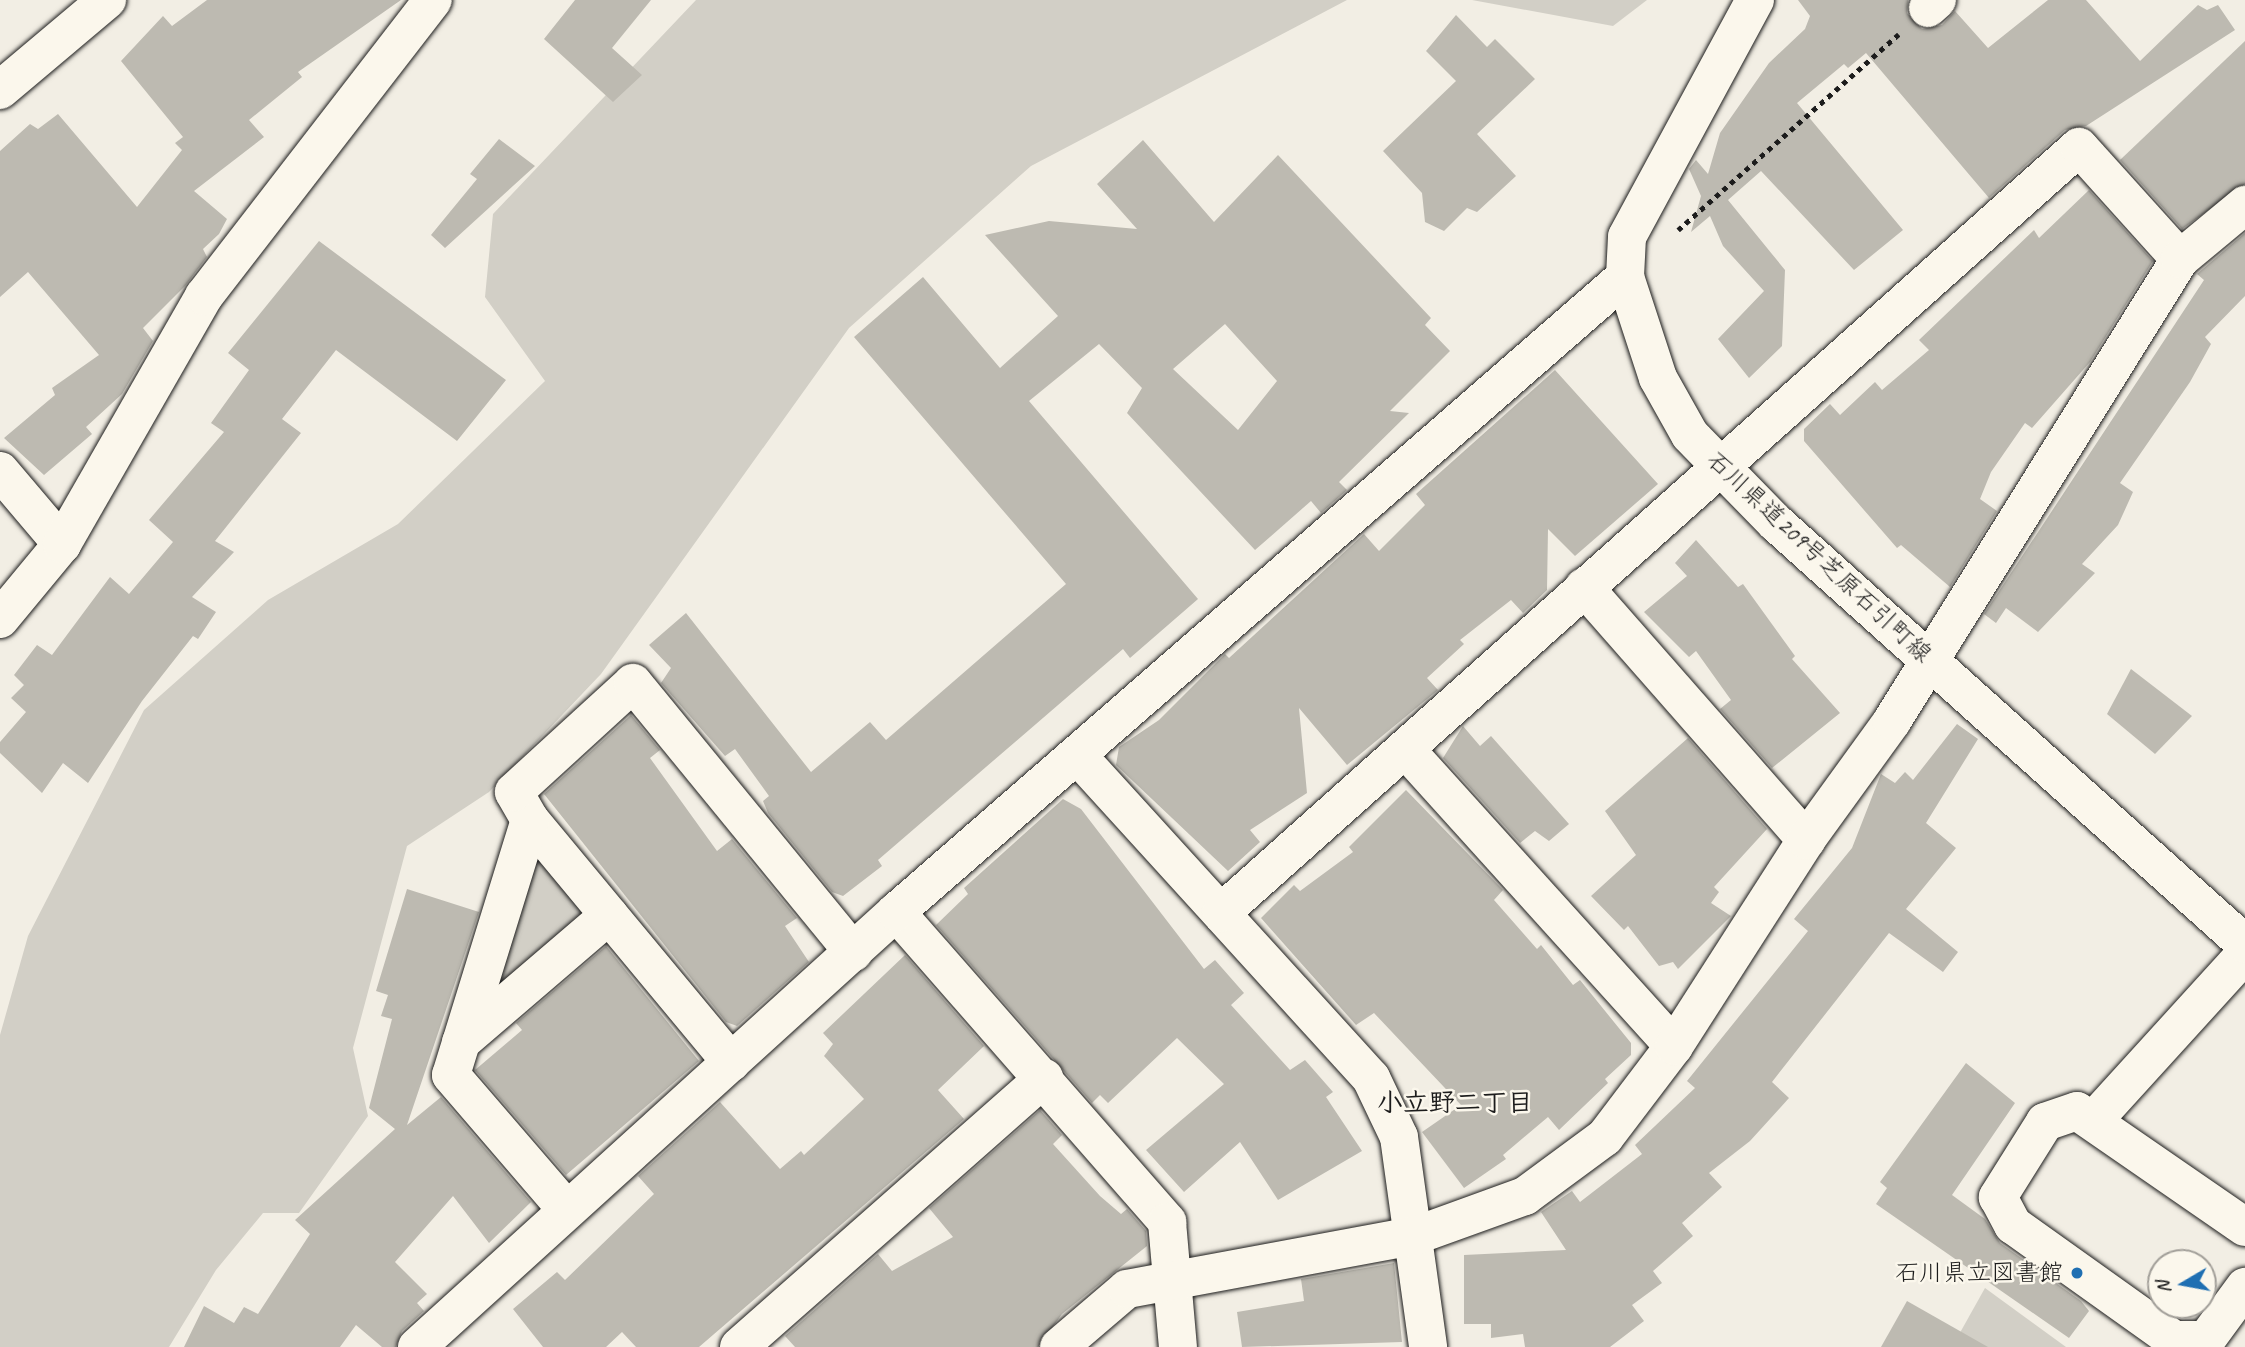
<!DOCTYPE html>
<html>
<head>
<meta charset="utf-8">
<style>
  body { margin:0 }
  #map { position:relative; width:2245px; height:1347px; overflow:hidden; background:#f2eee4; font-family:Caveat,"Klee One",sans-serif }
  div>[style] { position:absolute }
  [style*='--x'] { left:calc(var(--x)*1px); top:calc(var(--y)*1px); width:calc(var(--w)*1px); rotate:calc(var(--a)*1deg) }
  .green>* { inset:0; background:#d2cfc6 }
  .building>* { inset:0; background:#bdbab1 }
  .path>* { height:4.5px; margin-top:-2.25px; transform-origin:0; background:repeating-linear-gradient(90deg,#1c1c1c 0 5px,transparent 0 10px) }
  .roads { filter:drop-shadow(0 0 2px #1c1c1c) drop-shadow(0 0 2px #1c1c1c) }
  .minor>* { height:38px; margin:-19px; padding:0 19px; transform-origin:19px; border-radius:19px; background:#fbf7ec }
  .major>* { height:38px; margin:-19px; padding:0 19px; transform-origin:19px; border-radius:19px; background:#fbf7ec }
  .dots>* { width:19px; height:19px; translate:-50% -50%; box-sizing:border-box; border:4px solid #fbf7ec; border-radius:50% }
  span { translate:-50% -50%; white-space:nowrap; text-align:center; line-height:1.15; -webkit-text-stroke:5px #fbf7ec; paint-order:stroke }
  .street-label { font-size:24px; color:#1c1c1c }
  .poi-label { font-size:24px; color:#1c1c1c }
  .right { translate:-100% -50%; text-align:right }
  .neighbourhood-label { font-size:26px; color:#1c1c1c; font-weight:700 }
  .north { position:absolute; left:2147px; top:1249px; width:70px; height:70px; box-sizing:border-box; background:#fbf7ec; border:2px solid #a29f99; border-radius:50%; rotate:260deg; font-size:19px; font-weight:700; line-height:28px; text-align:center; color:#1c1c1c }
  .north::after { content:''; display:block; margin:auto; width:24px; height:32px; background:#1f6fb2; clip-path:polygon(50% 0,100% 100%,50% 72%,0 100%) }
</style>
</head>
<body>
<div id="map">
  <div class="green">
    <i style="clip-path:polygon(696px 0,1347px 0,1031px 166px,849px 328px,601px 674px,489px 792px,407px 846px,353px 1048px,368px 1116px,299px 1213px,263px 1213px,216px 1270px,169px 1347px,0 1347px,0 1035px,28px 936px,144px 710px,268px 600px,398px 524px,545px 381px,485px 297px,493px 214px)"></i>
    <i style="clip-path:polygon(1472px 0,1647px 0,1613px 26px)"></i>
    <i style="clip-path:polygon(530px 853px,549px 855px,581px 902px,583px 918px,494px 1000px)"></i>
    <i style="clip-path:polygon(1985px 1288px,2066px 1347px,1952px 1347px)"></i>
  </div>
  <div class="building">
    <i style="clip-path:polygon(207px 0,401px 0,298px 72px,302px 77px,249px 120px,264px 137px,194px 191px,227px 219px,219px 234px,203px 249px,207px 257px,185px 286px,143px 328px,153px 341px,122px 394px,86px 427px,92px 434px,44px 475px,4px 438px,55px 395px,52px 388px,99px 355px,28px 272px,0 297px,0 151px,30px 124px,38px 129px,58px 114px,137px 207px,182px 150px,175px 143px,183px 137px,121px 61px,163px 16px,172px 26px)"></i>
    <i style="clip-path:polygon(575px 0,651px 0,612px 48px,642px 75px,613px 102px,544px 39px)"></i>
    <i style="clip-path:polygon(1798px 0,1908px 0,1907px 13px,1922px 29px,1942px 25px,1955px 11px,1988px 48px,2048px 0,2086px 0,2140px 61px,2198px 5px,2207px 10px,2218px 5px,2235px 30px,2086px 126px,2065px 130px,1989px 198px,1866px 53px,1848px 68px,1844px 64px,1797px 103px,1903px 230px,1854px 270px,1761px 171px,1728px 200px,1785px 270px,1782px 346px,1749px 378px,1718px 339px,1764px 291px,1723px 246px,1710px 216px,1691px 232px,1701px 196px,1689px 169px,1696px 160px,1708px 174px,1720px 133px,1769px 63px,1805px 29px,1810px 16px)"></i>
    <i style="clip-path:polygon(1456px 15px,1487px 47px,1495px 39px,1535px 79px,1477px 134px,1516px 176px,1477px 212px,1467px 208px,1444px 231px,1425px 222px,1422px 193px,1383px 151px,1456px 81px,1426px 51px)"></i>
    <i style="clip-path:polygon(2245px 41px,2245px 184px,2182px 229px,2120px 160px)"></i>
    <i style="clip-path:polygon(499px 139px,535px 166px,445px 248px,431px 235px,477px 179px,470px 174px)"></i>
    <i style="clip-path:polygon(evenodd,1143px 140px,1214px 222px,1278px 155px,1431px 318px,1425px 325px,1450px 351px,1390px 411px,1409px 413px,1339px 482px,1347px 490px,1321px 513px,1311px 501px,1255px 550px,1127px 413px,1142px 388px,1099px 344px,1029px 401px,1198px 599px,1130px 658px,1123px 649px,878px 860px,882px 866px,843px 896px,832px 892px,768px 813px,763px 801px,769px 796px,735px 749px,725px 756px,661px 683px,671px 668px,649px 645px,686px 613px,811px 772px,870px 722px,886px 740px,1066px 584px,854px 337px,923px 277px,1000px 368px,1058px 316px,985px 235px,1049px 221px,1137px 229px,1097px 184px,1143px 140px,1225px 324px,1277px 381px,1238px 430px,1173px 369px,1225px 324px)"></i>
    <i style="clip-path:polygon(2089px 190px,2153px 261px,2090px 362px,2032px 428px,2025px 423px,1991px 472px,1980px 499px,1997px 511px,1950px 587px,1901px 545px,1897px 548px,1804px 441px,1804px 429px,1830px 404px,1840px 415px,1875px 382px,1882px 390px,1929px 350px,1919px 340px,2034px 230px,2039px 238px)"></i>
    <i style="clip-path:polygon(2245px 233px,2245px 296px,2205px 337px,2211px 344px,2190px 382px,2120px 483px,2133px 492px,2118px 525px,2082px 564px,2095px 573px,2038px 632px,2006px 608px,1996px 623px,1984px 614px,2204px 280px,2197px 274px)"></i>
    <i style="clip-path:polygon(319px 241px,506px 380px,457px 441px,336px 350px,282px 419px,301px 433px,215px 541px,234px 552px,192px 597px,216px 612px,198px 639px,193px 636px,142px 701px,88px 783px,63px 763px,42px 793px,0 753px,0 742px,26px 712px,11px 698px,24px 685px,14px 675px,37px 645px,52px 655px,110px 577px,129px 594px,173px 542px,149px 520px,224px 432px,211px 423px,249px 370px,228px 353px)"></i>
    <i style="clip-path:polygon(1555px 370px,1658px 484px,1575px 556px,1548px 529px,1547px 590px,1523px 613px,1511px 600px,1460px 640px,1464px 644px,1427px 678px,1438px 690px,1347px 765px,1299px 708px,1307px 793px,1250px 830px,1260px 842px,1228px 871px,1116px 765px,1119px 747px,1159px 720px,1225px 654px,1229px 658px,1364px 534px,1379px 551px,1425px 505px,1416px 494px)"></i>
    <i style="clip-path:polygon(1696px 540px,1738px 587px,1743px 584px,1795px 656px,1792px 659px,1840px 713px,1772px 768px,1720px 709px,1731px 700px,1696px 651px,1689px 657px,1644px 612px,1687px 576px,1675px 563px)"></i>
    <i style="clip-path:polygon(2131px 669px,2192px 716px,2155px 754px,2107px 714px)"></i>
    <i style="clip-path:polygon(631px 715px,660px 750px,650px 758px,717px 851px,732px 839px,797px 918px,785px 926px,809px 962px,737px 1026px,726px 1022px,544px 794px)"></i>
    <i style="clip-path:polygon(1957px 724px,1978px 739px,1926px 823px,1956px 848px,1906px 909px,1958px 952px,1943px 972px,1889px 933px,1772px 1082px,1789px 1098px,1750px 1141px,1709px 1173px,1722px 1187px,1682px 1223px,1693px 1236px,1653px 1271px,1662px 1283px,1632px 1305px,1644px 1321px,1610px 1347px,1525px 1347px,1523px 1334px,1491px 1338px,1491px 1324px,1464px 1324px,1464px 1255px,1566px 1250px,1541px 1212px,1572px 1191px,1580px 1202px,1642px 1154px,1635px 1145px,1695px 1088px,1687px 1081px,1808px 931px,1794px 919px,1852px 848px,1881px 774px,1895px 783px,1905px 772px,1913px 780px)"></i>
    <i style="clip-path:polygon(1463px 726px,1480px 746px,1491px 736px,1569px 824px,1549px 841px,1535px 831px,1520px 843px,1443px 758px)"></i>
    <i style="clip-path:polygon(1688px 738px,1767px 829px,1714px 887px,1719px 892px,1711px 903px,1731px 916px,1678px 969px,1673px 962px,1659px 966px,1628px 926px,1624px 930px,1591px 896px,1636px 855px,1605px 811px)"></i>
    <i style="clip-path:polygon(1406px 790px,1503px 890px,1494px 900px,1537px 949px,1541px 945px,1573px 985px,1580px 980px,1631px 1043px,1631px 1055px,1605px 1079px,1608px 1083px,1559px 1130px,1548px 1117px,1503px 1155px,1506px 1159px,1464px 1188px,1422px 1132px,1461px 1105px,1374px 1013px,1356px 1025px,1261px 918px,1294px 885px,1300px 891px,1353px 852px,1349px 847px)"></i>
    <i style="clip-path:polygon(1063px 799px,1081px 809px,1204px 969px,1215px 960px,1244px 993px,1231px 1005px,1290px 1070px,1305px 1060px,1333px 1092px,1326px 1097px,1362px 1151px,1278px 1200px,1240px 1142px,1184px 1192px,1146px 1150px,1224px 1084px,1177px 1038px,1108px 1103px,1100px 1095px,1092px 1103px,936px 925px,968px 894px,964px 888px)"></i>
    <i style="clip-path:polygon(407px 889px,479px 912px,407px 1125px,441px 1097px,531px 1202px,489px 1243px,453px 1196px,395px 1262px,427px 1294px,417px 1303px,424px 1311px,402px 1331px,396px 1347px,382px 1347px,356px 1325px,340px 1347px,184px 1347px,204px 1306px,234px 1323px,244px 1307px,258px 1314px,310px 1234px,295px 1220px,395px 1129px,369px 1108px,392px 1019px,381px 1016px,388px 995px,376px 991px)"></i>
    <i style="clip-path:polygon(606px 946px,699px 1061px,566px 1175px,475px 1070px,522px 1030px,516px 1023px)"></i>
    <i style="clip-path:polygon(905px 955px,984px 1046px,938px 1090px,964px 1119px,699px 1347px,636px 1347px,622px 1332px,606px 1347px,543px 1347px,513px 1309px,557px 1272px,565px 1280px,654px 1194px,638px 1176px,720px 1102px,780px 1169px,801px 1151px,804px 1155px,864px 1099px,824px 1056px,833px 1044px,823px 1033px)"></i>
    <i style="clip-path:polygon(1966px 1063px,2015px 1103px,1952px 1195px,1985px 1219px,2000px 1243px,2081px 1301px,2089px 1311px,2069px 1338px,1876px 1204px,1887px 1188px,1880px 1182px)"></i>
    <i style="clip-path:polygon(1040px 1110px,1062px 1135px,1053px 1144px,1100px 1196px,1121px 1214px,1127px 1209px,1146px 1231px,1147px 1246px,1062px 1314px,1038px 1347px,795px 1347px,785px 1336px,878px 1254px,892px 1271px,953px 1237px,929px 1208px)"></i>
    <i style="clip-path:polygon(1394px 1263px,1402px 1342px,1242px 1347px,1237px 1312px,1304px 1301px,1301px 1279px)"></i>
    <i style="clip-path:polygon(1907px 1301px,1988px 1347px,1881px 1347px)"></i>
  </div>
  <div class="path">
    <i style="--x:1678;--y:230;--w:295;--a:-41.6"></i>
  </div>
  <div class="roads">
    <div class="minor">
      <i style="--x:1928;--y:8;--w:12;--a:-42"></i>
      <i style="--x:0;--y:90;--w:140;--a:-40.1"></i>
      <i style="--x:0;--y:471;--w:96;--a:49.7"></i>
      <i style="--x:1584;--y:587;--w:337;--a:48.7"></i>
      <i style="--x:0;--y:619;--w:97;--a:-50.4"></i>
      <i style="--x:62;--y:544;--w:286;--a:-60.2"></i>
      <i style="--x:204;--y:296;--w:374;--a:-52.3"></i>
      <i style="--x:1407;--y:751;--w:398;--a:47.9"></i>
      <i style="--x:1077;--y:755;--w:437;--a:47.7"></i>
      <i style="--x:1371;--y:1078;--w:65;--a:64.6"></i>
      <i style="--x:1399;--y:1137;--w:212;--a:82.1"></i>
      <i style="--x:530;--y:820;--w:315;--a:50.3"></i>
      <i style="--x:896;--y:912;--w:412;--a:48.8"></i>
      <i style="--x:1167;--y:1222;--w:125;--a:85"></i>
      <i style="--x:1221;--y:913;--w:1150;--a:-41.76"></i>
      <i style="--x:2079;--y:147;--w:151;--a:48"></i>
      <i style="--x:461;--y:1042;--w:195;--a:-40.6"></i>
      <i style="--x:2094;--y:1120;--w:224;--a:-47.7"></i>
      <i style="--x:567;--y:1210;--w:178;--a:-130.7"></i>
      <i style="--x:451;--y:1075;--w:267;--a:-72.8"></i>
      <i style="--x:530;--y:820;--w:32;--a:-120"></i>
      <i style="--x:514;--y:792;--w:161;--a:-42.5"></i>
      <i style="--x:633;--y:683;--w:348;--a:50.7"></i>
      <i style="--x:2245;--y:1227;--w:204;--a:-145.4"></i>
      <i style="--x:2077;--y:1111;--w:34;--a:161"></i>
      <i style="--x:2045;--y:1122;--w:89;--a:122.1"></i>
      <i style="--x:1998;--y:1197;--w:32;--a:62"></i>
      <i style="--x:2013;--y:1225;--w:198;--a:35.5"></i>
      <i style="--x:2174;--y:1340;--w:32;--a:0"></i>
      <i style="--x:2206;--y:1340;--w:66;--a:-53.7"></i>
      <i style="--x:417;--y:1347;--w:647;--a:-42.24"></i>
      <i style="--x:896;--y:912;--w:967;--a:-41.06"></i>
      <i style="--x:739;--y:1347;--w:407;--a:-41.4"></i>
      <i style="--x:1059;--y:1347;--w:89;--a:-40.5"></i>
      <i style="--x:1127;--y:1289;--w:295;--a:-10.5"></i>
      <i style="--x:1417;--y:1235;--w:115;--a:-19.9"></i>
      <i style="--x:1525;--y:1196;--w:99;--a:-36.4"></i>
      <i style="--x:1605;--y:1137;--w:114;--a:-52.8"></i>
      <i style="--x:1674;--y:1046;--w:245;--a:-57.3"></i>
      <i style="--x:1806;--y:840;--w:147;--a:-54.1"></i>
      <i style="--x:1892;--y:721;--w:544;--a:-58.06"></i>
      <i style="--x:2180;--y:259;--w:85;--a:-39.7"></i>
    </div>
    <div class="major">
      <i style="--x:1755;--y:0;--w:269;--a:118.4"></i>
      <i style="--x:1627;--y:237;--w:40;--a:92.9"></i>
      <i style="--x:1625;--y:277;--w:106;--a:71.9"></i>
      <i style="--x:1658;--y:378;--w:65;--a:60.7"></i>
      <i style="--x:1690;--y:435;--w:123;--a:45.7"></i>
      <i style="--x:1776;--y:523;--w:630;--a:41.91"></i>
    </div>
  </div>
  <div class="dots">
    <i style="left:2077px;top:1273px;background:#1f6fb2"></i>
  </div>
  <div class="street-label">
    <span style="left:1819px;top:557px;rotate:43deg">石川県道209号芝原石引町線</span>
  </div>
  <div class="poi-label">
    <span class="right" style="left:2063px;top:1273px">石川県立図書館</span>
  </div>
  <div class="neighbourhood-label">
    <span style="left:1455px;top:1103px">小立野二丁目</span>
  </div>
  <div class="north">N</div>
</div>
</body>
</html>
